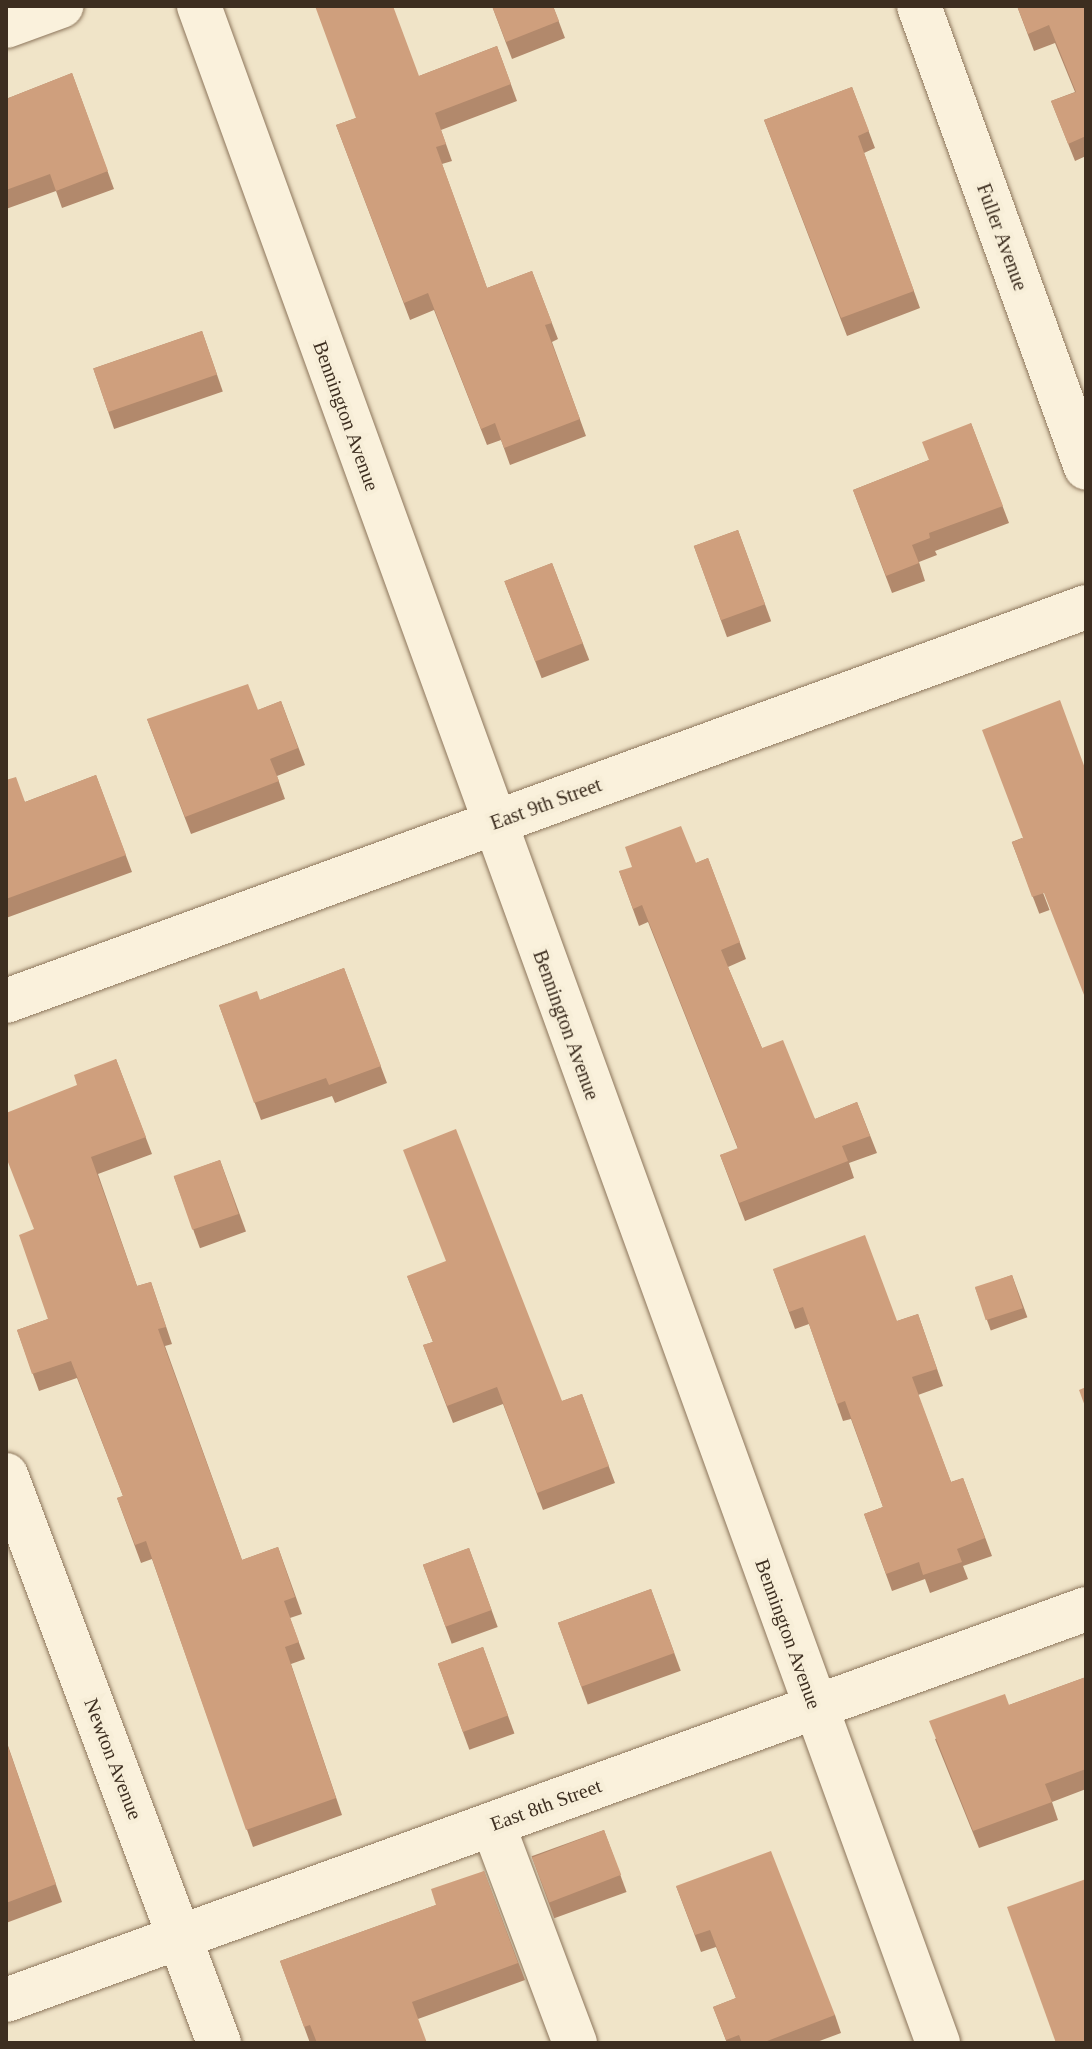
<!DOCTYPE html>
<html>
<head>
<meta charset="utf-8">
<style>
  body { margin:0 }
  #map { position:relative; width:1092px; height:2049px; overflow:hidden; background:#f0e4c8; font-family:"Times New Roman",serif }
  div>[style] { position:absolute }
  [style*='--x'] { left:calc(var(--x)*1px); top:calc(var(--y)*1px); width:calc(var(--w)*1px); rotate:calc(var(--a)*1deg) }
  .roads { filter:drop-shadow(0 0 2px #8d765c) drop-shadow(0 0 2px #8d765c) }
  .minor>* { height:44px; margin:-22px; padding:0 22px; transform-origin:22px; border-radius:22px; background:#faf1dc }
  .wall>* { inset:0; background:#b2896c; transform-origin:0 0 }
  .building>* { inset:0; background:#cf9f7d; transform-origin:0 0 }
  span { translate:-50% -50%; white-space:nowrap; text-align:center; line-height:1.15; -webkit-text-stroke:8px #f7eed8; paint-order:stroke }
  .street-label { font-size:20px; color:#3d2e20 }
  .frame { position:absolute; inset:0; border:8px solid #3d2e20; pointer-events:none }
</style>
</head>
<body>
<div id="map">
  <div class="roads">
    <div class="minor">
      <i style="--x:199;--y:6;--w:2167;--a:70.06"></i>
      <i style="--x:919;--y:6;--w:491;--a:70.1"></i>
      <i style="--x:6;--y:26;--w:59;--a:-20"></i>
      <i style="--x:6;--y:1001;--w:1150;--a:-20.04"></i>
      <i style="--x:6;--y:1475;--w:607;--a:69.44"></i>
      <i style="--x:493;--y:1825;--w:233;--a:69.4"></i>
      <i style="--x:6;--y:2000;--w:1149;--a:-19.9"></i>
    </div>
  </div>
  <div class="wall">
    <i style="clip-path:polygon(492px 6px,553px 6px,565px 38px,512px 59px)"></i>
    <i style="clip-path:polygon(1017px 6px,1086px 6px,1086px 156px,1075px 161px,1051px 101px,1075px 92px,1055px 43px,1034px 51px)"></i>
    <i style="clip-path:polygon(497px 46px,517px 101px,441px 130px,452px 161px,442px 164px,487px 288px,532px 271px,558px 339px,552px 342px,586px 436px,510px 465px,501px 440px,487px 445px,434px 310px,410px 320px,336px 125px,356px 118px,419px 76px)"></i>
    <i style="clip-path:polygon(72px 73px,114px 189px,62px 208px,56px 191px,6px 209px,6px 99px)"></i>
    <i style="clip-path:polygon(852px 87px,875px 148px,864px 153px,920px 308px,847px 336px,764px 120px)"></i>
    <i style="left:202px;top:331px;width:64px;height:115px;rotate:71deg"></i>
    <i style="clip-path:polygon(971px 423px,1009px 523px,935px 551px,937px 555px,919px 562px,925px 581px,892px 593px,853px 490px,929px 460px)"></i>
    <i style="left:738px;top:530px;width:97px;height:47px;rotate:70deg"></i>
    <i style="left:552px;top:563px;width:104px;height:51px;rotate:69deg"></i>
    <i style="clip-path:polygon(281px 701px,305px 765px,277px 776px,285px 799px,191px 834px,147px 719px,258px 710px)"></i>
    <i style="clip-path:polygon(96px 775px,132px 872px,6px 918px,6px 780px,25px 802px)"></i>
    <i style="left:1022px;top:838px;width:77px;height:11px;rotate:69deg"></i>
    <i style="clip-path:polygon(708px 858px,746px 959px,728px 967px,762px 1048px,815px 1119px,857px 1102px,877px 1153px,849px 1163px,854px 1178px,745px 1221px,720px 1155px,738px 1149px,648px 922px,639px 926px,619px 871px,696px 863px)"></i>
    <i style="clip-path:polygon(344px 968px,387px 1083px,335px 1103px,332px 1096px,261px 1120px,219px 1005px,260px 1000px)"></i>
    <i style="clip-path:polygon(116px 1059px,152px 1154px,98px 1174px,137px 1286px,151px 1282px,172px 1344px,165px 1346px,242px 1560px,278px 1547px,302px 1614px,290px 1618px,305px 1659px,291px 1664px,342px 1815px,253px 1847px,152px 1559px,141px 1563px,117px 1498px,123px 1496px,77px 1378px,39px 1391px,17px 1330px,48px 1319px,77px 1085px)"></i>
    <i style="left:220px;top:1160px;width:76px;height:49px;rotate:70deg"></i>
    <i style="clip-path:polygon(773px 1269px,897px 1321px,918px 1314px,943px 1386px,918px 1395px,951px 1482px,963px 1478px,992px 1556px,963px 1566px,968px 1579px,930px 1593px,925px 1579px,892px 1591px,864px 1514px,883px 1507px,851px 1419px,843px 1421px,809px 1324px,795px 1329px)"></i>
    <i style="left:1012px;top:1275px;width:45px;height:39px;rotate:70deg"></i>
    <i style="clip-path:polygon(407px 1276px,562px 1401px,582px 1394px,615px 1483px,543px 1510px,503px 1404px,453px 1423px,423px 1345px,433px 1342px)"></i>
    <i style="left:469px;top:1548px;width:84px;height:49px;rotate:70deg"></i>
    <i style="left:651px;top:1589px;width:87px;height:99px;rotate:70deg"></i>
    <i style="left:483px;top:1647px;width:92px;height:48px;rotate:70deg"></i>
    <i style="clip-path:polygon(1086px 1677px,1086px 1789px,1052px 1802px,1058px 1820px,979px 1848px,935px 1739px,1009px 1705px)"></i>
    <i style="clip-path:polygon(6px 1740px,62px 1902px,6px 1923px)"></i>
    <i style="left:604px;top:1830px;width:66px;height:77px;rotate:70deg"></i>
    <i style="clip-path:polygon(484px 1871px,525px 1980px,418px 2019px,310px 2043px,280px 1961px,436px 1905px)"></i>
    <i style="clip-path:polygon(676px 1886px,835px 2015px,841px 2033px,814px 2043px,727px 2043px,713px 2007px,736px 1998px,716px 1947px,701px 1952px)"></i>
  </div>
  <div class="building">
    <i style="clip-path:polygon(315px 6px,393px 6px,419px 76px,497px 46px,511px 84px,435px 113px,446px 144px,436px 147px,487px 288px,532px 271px,552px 323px,545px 325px,580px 419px,504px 448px,495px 423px,481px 429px,428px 293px,404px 303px,336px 125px,356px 118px)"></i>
    <i style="clip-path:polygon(492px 6px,553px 6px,559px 21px,506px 42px)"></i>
    <i style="clip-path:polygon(1017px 6px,1086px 6px,1086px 136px,1068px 144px,1051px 101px,1076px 92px,1049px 25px,1028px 34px)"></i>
    <i style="clip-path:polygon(72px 73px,108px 171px,56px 191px,50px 174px,6px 190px,6px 99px)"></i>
    <i style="clip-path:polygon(852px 87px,869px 131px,858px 136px,914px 291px,841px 318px,764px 120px)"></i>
    <i style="left:202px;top:331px;width:46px;height:115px;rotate:71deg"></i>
    <i style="clip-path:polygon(971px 423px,1003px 506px,929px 533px,930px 538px,912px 545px,919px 563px,886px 576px,853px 490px,929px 460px,922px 442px)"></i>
    <i style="left:738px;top:530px;width:79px;height:47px;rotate:70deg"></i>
    <i style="left:552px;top:563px;width:86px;height:51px;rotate:69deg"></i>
    <i style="clip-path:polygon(248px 684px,258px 710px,281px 701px,298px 748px,270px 759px,279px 781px,185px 817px,147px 719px)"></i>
    <i style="clip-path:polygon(1060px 700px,1086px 771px,1086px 1000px,1044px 893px,1032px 897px,1012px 842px,1023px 838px,982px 730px)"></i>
    <i style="clip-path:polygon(96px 775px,126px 855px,6px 899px,6px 780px,16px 777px,25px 802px)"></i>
    <i style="clip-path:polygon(681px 826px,696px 863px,708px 858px,740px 942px,721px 950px,762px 1048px,783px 1040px,815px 1119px,857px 1102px,870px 1136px,842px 1146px,848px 1161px,739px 1203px,720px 1155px,738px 1148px,642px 905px,633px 909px,619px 871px,632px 867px,625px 847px)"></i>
    <i style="clip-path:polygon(344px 968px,381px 1066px,329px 1085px,326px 1078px,254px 1103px,219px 1005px,257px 991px,260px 1000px)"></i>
    <i style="clip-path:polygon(116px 1059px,146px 1137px,91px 1157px,137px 1286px,151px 1282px,166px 1327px,158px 1329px,242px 1560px,278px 1547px,295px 1597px,284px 1601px,299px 1642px,285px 1647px,336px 1798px,246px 1830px,146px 1541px,135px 1545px,117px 1498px,123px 1496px,71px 1361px,32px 1374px,17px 1330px,48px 1319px,19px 1235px,34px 1229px,6px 1157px,6px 1113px,77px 1085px,74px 1075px)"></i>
    <i style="clip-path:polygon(456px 1129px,562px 1401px,582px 1394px,609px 1466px,537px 1493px,497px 1387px,447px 1406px,423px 1345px,433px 1342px,407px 1276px,446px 1261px,403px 1150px)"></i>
    <i style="left:220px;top:1160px;width:57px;height:49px;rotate:71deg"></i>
    <i style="clip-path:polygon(865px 1235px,897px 1321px,918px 1314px,937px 1369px,912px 1377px,951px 1482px,963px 1478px,985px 1538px,957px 1549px,962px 1562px,923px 1575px,919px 1562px,886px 1574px,864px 1514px,883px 1507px,845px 1401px,837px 1404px,803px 1307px,789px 1312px,773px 1269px)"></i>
    <i style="left:1012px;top:1275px;width:35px;height:39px;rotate:72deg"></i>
    <i style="clip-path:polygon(1086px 1387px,1086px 1409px,1079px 1390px)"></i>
    <i style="left:469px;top:1548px;width:66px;height:49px;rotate:70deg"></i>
    <i style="left:651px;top:1589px;width:68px;height:99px;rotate:70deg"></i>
    <i style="left:483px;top:1647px;width:73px;height:48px;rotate:70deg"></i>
    <i style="clip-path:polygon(1086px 1677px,1086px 1769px,1045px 1784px,1052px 1802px,973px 1831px,929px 1721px,1005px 1694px,1009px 1705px)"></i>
    <i style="clip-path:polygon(6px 1741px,56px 1884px,6px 1903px)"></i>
    <i style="left:604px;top:1830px;width:48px;height:77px;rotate:69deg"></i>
    <i style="clip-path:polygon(771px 1851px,835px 2015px,762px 2043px,742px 2043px,739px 2035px,726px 2040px,713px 2007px,736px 1998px,710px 1930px,695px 1935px,676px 1886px)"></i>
    <i style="clip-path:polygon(484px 1871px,518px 1963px,412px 2002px,427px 2043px,317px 2043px,310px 2025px,304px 2027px,280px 1961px,436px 1905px,431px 1889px)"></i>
    <i style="clip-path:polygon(1086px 1879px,1086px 2043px,1056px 2043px,1007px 1907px)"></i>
  </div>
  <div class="street-label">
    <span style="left:1002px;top:237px;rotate:70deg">Fuller Avenue</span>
    <span style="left:346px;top:416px;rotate:70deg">Bennington Avenue</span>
    <span style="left:546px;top:804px;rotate:-20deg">East 9th Street</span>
    <span style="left:566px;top:1025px;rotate:70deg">Bennington Avenue</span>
    <span style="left:788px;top:1634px;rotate:70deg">Bennington Avenue</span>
    <span style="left:113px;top:1759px;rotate:69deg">Newton Avenue</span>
    <span style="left:546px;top:1805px;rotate:-20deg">East 8th Street</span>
  </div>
  <div class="frame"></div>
</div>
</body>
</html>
